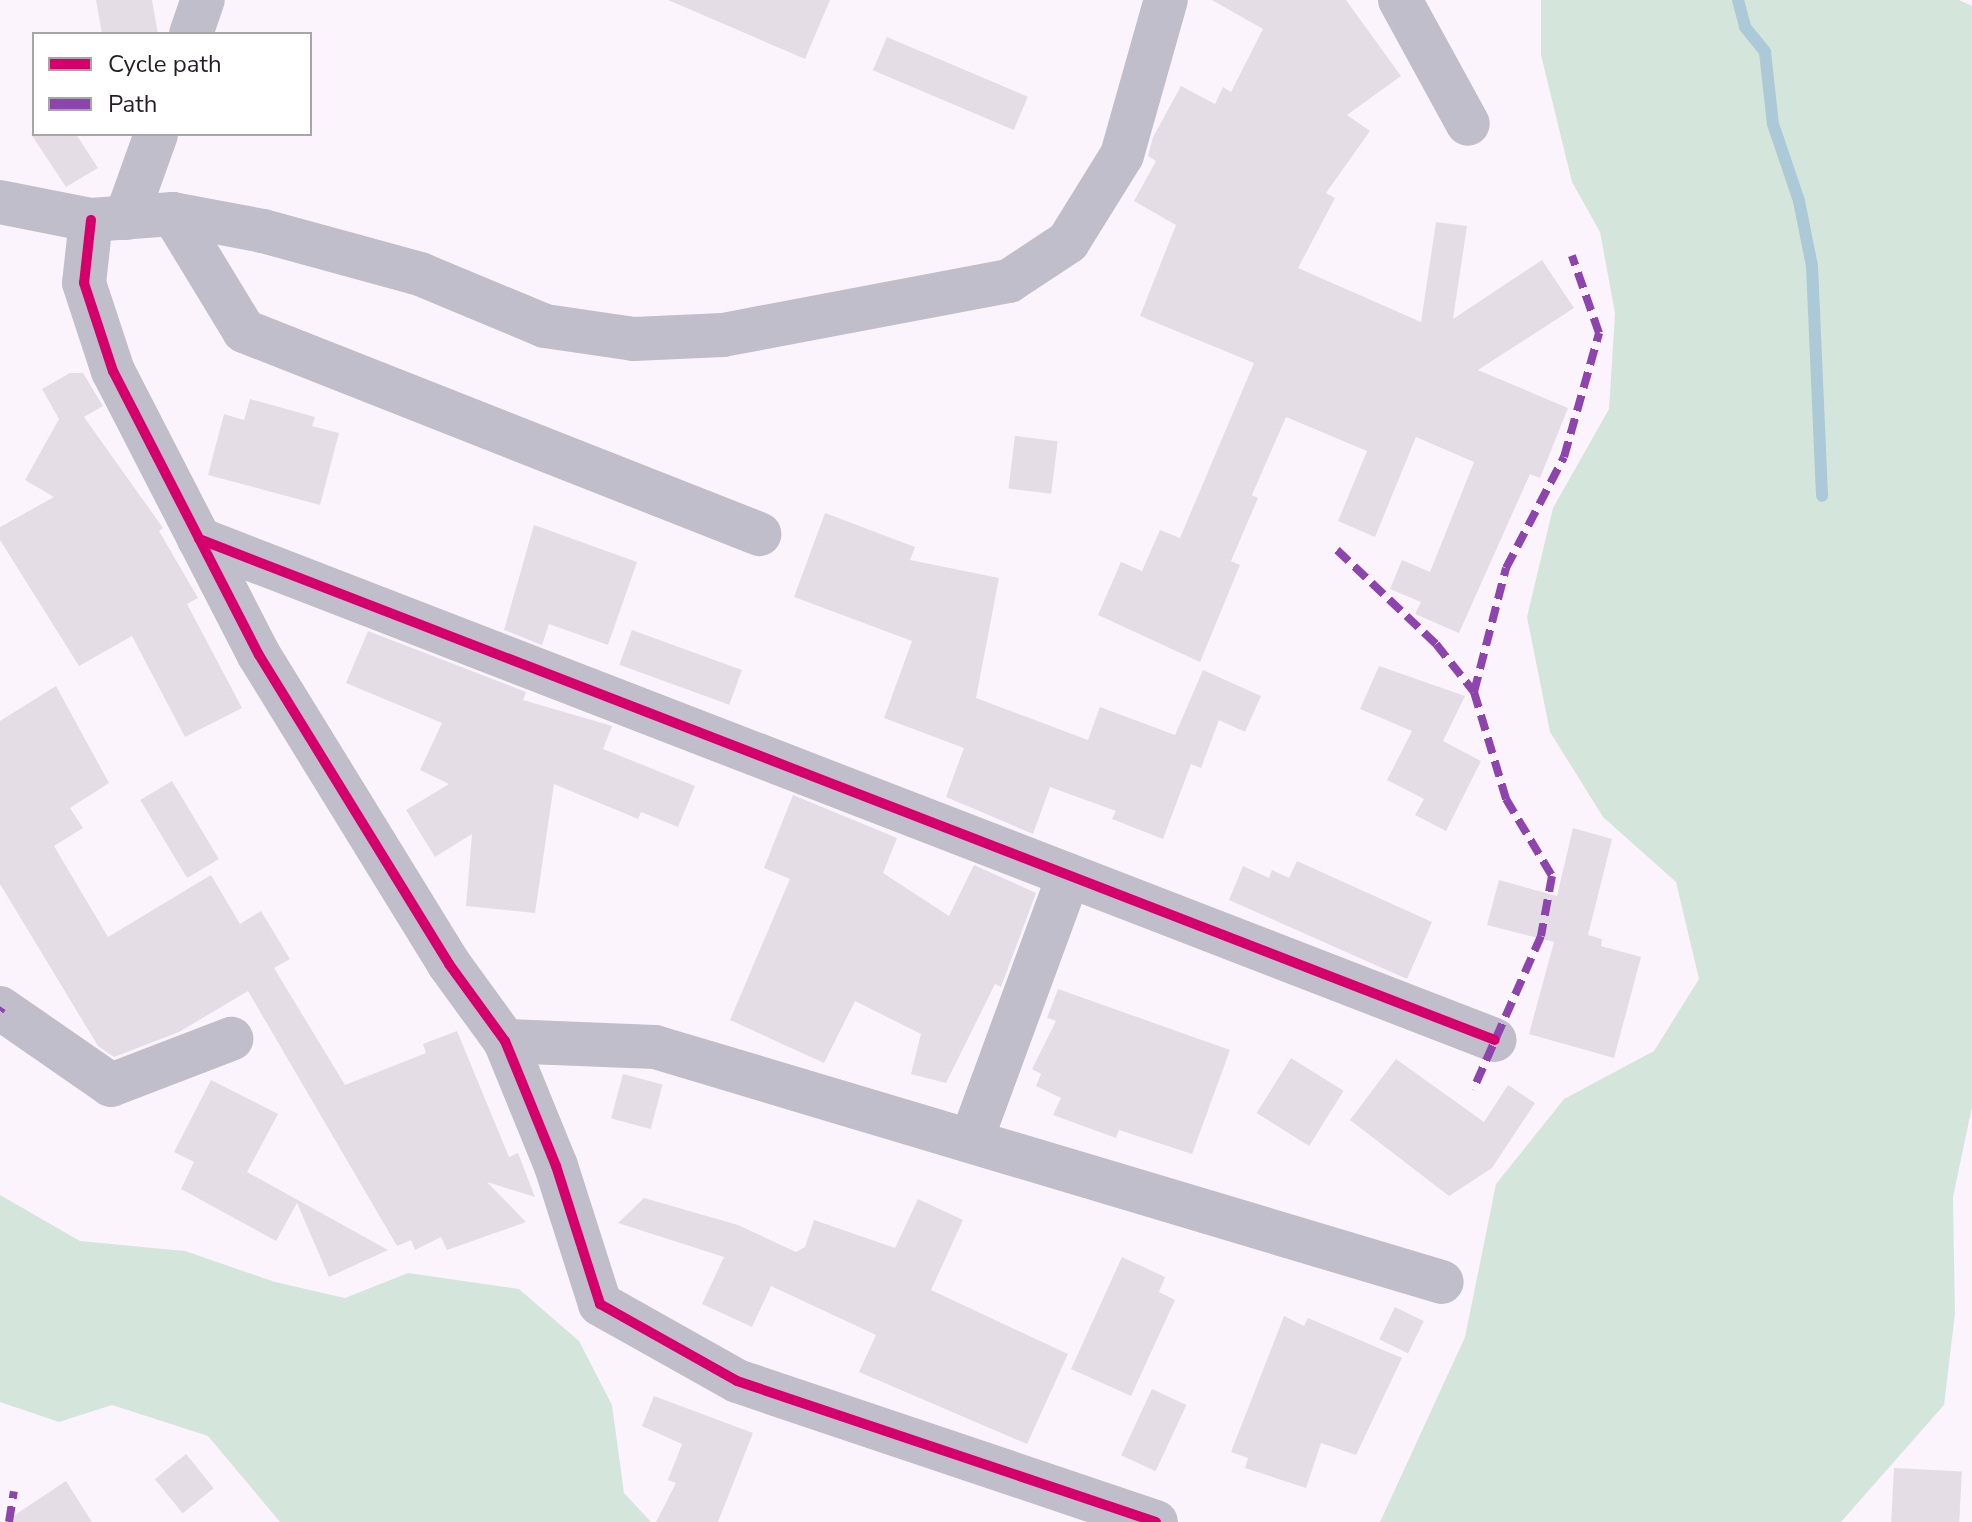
<!DOCTYPE html>
<html>
<head>
<meta charset="utf-8">
<style>
  body { margin:0 }
  #map { position:relative; width:1972px; height:1522px; overflow:hidden; background:#fcf4fc; font-family:"Nunito Sans",sans-serif }
  div>[style] { position:absolute }
  [style*='--x'] { left:calc(var(--x)*1px); top:calc(var(--y)*1px); width:calc(var(--w)*1px); rotate:calc(var(--a)*1deg) }
  .green>* { inset:0; background:#d4e6db }
  .stream>* { height:12px; margin:-6px; padding:0 6px; transform-origin:6px; border-radius:6px; background:#abc9d7 }
  .building>* { inset:0; background:#e5dde5; transform-origin:0 0 }
  .minor>* { height:44px; margin:-22px; padding:0 22px; transform-origin:22px; border-radius:22px; background:#c0beca }
  .quiet>* { height:8px; margin-top:-4px; transform-origin:0; background:repeating-linear-gradient(90deg,#8e44ad 0 16px,transparent 0 24px) }
  .cycleway>* { height:10px; margin:-5px; padding:0 5px; transform-origin:5px; border-radius:5px; background:#d6006c }
  span { translate:-50% -50%; white-space:nowrap; text-align:center; line-height:1.15; -webkit-text-stroke:6px #fff; paint-order:stroke }
  .legend { position:absolute; left:32px; top:32px; width:280px; height:104px; box-sizing:border-box; background:#fff; border:2px solid #a8a5a8; margin:0; padding:10px 14px; list-style:none; font-size:24px; color:#261d26 }
  .legend li { display:flex; align-items:center; gap:16px; height:40px }
  .legend b { width:40px; border:2px solid #a8a5a8 }
</style>
</head>
<body>
<div id="map">
  <div class="green">
    <i style="clip-path:polygon(1541px 0,1959px 0,1972px 6px,1972px 1107px,1953px 1197px,1955px 1314px,1944px 1405px,1841px 1522px,1380px 1522px,1465px 1337px,1496px 1184px,1564px 1099px,1654px 1051px,1699px 979px,1676px 882px,1603px 817px,1550px 732px,1527px 617px,1553px 508px,1609px 409px,1615px 313px,1600px 232px,1572px 182px,1541px 55px)"></i>
    <i style="clip-path:polygon(0 1195px,80px 1241px,185px 1251px,275px 1282px,345px 1298px,408px 1273px,519px 1289px,579px 1341px,612px 1405px,624px 1493px,651px 1522px,280px 1522px,208px 1436px,112px 1405px,59px 1422px,0 1402px)"></i>
  </div>
  <div class="stream">
    <i style="--x:1738;--y:0;--w:28;--a:75"></i>
    <i style="--x:1745;--y:27;--w:32;--a:51"></i>
    <i style="--x:1765;--y:52;--w:72;--a:83.7"></i>
    <i style="--x:1773;--y:124;--w:81;--a:71.3"></i>
    <i style="--x:1799;--y:201;--w:66;--a:78.7"></i>
    <i style="--x:1812;--y:266;--w:230;--a:87.5"></i>
  </div>
  <div class="building">
    <i style="clip-path:polygon(96px 0,152px 0,158px 34px,102px 34px)"></i>
    <i style="clip-path:polygon(668px 0,830px 0,805px 59px)"></i>
    <i style="clip-path:polygon(1212px 0,1346px 0,1401px 76px,1347px 115px,1370px 131px,1326px 193px,1335px 198px,1298px 268px,1421px 322px,1436px 222px,1467px 226px,1453px 319px,1542px 260px,1574px 308px,1478px 370px,1568px 408px,1540px 478px,1530px 474px,1459px 633px,1415px 614px,1421px 602px,1390px 589px,1402px 560px,1430px 572px,1474px 462px,1416px 437px,1375px 537px,1338px 521px,1367px 451px,1286px 417px,1252px 495px,1258px 498px,1231px 561px,1240px 565px,1200px 662px,1098px 615px,1121px 562px,1142px 571px,1160px 530px,1180px 538px,1254px 363px,1140px 316px,1176px 225px,1134px 201px,1156px 161px,1148px 156px,1153px 137px,1181px 86px,1215px 104px,1223px 87px,1231px 92px,1263px 29px)"></i>
    <i style="left:887px;top:37px;width:153px;height:36px;rotate:23deg"></i>
    <i style="clip-path:polygon(31px 134px,76px 134px,98px 168px,66px 187px)"></i>
    <i style="clip-path:polygon(70px 373px,83px 373px,103px 406px,84px 417px,163px 528px,159px 531px,198px 598px,187px 604px,242px 708px,185px 737px,132px 636px,79px 666px,0 540px,0 527px,54px 497px,25px 480px,59px 419px,42px 389px)"></i>
    <i style="clip-path:polygon(250px 399px,315px 417px,312px 426px,339px 433px,320px 505px,208px 475px,224px 414px,244px 420px)"></i>
    <i style="left:1015px;top:436px;width:43px;height:53px;rotate:7deg"></i>
    <i style="clip-path:polygon(825px 513px,915px 547px,910px 560px,999px 578px,976px 698px,1088px 740px,1100px 707px,1175px 735px,1203px 670px,1261px 696px,1245px 732px,1219px 720px,1201px 768px,1191px 764px,1163px 839px,1112px 819px,1116px 811px,1050px 787px,1033px 834px,946px 797px,964px 748px,884px 718px,912px 641px,794px 597px)"></i>
    <i style="clip-path:polygon(534px 525px,637px 562px,608px 645px,549px 624px,542px 645px,504px 630px)"></i>
    <i style="left:632px;top:630px;width:117px;height:37px;rotate:20deg"></i>
    <i style="clip-path:polygon(368px 631px,526px 692px,523px 700px,612px 726px,603px 749px,695px 786px,678px 827px,641px 812px,638px 819px,554px 784px,535px 913px,466px 906px,472px 834px,435px 857px,406px 810px,449px 784px,420px 770px,442px 723px,346px 683px)"></i>
    <i style="clip-path:polygon(1379px 666px,1465px 696px,1443px 741px,1481px 761px,1446px 831px,1415px 815px,1424px 799px,1387px 780px,1412px 731px,1360px 709px)"></i>
    <i style="clip-path:polygon(56px 686px,109px 783px,70px 808px,83px 828px,54px 846px,108px 937px,211px 875px,240px 924px,261px 911px,290px 959px,274px 968px,345px 1085px,426px 1053px,423px 1044px,457px 1031px,509px 1157px,518px 1153px,535px 1197px,487px 1182px,526px 1222px,447px 1250px,441px 1237px,415px 1250px,411px 1240px,397px 1246px,248px 991px,179px 1032px,114px 1057px,98px 1046px,0 884px,0 721px)"></i>
    <i style="left:172px;top:781px;width:91px;height:37px;rotate:59deg"></i>
    <i style="clip-path:polygon(793px 795px,897px 838px,883px 873px,949px 916px,974px 865px,1036px 893px,1001px 987px,995px 984px,946px 1083px,911px 1074px,921px 1034px,855px 1001px,824px 1063px,730px 1020px,790px 879px,764px 868px)"></i>
    <i style="clip-path:polygon(1573px 828px,1612px 839px,1588px 935px,1602px 939px,1601px 946px,1641px 957px,1614px 1058px,1529px 1034px,1554px 942px,1487px 925px,1499px 880px,1557px 896px)"></i>
    <i style="clip-path:polygon(1297px 861px,1432px 922px,1407px 979px,1229px 900px,1243px 866px,1269px 878px,1272px 870px,1289px 878px)"></i>
    <i style="clip-path:polygon(1058px 989px,1230px 1050px,1192px 1154px,1119px 1130px,1116px 1138px,1053px 1115px,1061px 1098px,1036px 1086px,1041px 1074px,1032px 1069px,1056px 1021px,1047px 1018px)"></i>
    <i style="left:1291px;top:1058px;width:62px;height:65px;rotate:32deg"></i>
    <i style="clip-path:polygon(1396px 1059px,1484px 1122px,1508px 1085px,1535px 1103px,1492px 1168px,1449px 1196px,1350px 1120px)"></i>
    <i style="left:623px;top:1074px;width:41px;height:46px;rotate:15deg"></i>
    <i style="clip-path:polygon(211px 1080px,278px 1114px,247px 1172px,388px 1250px,329px 1277px,297px 1203px,276px 1241px,181px 1189px,194px 1162px,174px 1152px)"></i>
    <i style="clip-path:polygon(644px 1198px,738px 1225px,796px 1252px,805px 1247px,814px 1220px,895px 1248px,918px 1199px,963px 1220px,931px 1290px,1068px 1354px,1027px 1444px,859px 1372px,876px 1335px,771px 1286px,752px 1327px,702px 1304px,724px 1257px,618px 1223px)"></i>
    <i style="clip-path:polygon(1122px 1257px,1165px 1277px,1159px 1292px,1175px 1300px,1131px 1396px,1071px 1369px)"></i>
    <i style="left:1395px;top:1307px;width:32px;height:36px;rotate:26deg"></i>
    <i style="clip-path:polygon(1284px 1316px,1304px 1326px,1308px 1318px,1402px 1358px,1356px 1455px,1321px 1443px,1306px 1488px,1245px 1468px,1248px 1458px,1231px 1452px)"></i>
    <i style="left:1152px;top:1389px;width:38px;height:73px;rotate:25deg"></i>
    <i style="clip-path:polygon(654px 1396px,753px 1433px,718px 1522px,656px 1522px,676px 1483px,668px 1480px,682px 1444px,642px 1426px)"></i>
    <i style="left:186px;top:1454px;width:44px;height:40px;rotate:51deg"></i>
    <i style="left:1894px;top:1468px;width:68px;height:54px;rotate:3deg"></i>
    <i style="clip-path:polygon(66px 1481px,92px 1522px,4px 1522px)"></i>
  </div>
  <div class="minor">
    <i style="--x:1400;--y:0;--w:141;--a:61.3"></i>
    <i style="--x:191;--y:34;--w:36;--a:-71"></i>
    <i style="--x:0;--y:202;--w:93;--a:11.2"></i>
    <i style="--x:91;--y:220;--w:82;--a:-4.2"></i>
    <i style="--x:173;--y:214;--w:92;--a:10.7"></i>
    <i style="--x:263;--y:231;--w:163;--a:15.3"></i>
    <i style="--x:420;--y:274;--w:135;--a:22.6"></i>
    <i style="--x:545;--y:326;--w:90;--a:8.3"></i>
    <i style="--x:634;--y:339;--w:89;--a:-2.6"></i>
    <i style="--x:723;--y:335;--w:291;--a:-10.7"></i>
    <i style="--x:1009;--y:281;--w:71;--a:-33.5"></i>
    <i style="--x:1068;--y:242;--w:102;--a:-58.2"></i>
    <i style="--x:1122;--y:155;--w:161;--a:-74.2"></i>
    <i style="--x:173;--y:214;--w:137;--a:58.7"></i>
    <i style="--x:244;--y:331;--w:554;--a:21.51"></i>
    <i style="--x:126;--y:218;--w:89;--a:-70.3"></i>
    <i style="--x:91;--y:220;--w:63;--a:96.3"></i>
    <i style="--x:84;--y:283;--w:93;--a:71.8"></i>
    <i style="--x:113;--y:371;--w:319;--a:62.8"></i>
    <i style="--x:259;--y:655;--w:363;--a:58.4"></i>
    <i style="--x:449;--y:964;--w:95;--a:54"></i>
    <i style="--x:505;--y:1041;--w:135;--a:67.8"></i>
    <i style="--x:556;--y:1166;--w:145;--a:72.3"></i>
    <i style="--x:600;--y:1304;--w:157;--a:29.3"></i>
    <i style="--x:737;--y:1381;--w:442;--a:18.6"></i>
    <i style="--x:199;--y:539;--w:1389;--a:21.14"></i>
    <i style="--x:0;--y:1008;--w:135;--a:34.7"></i>
    <i style="--x:111;--y:1085;--w:129;--a:-21"></i>
    <i style="--x:505;--y:1041;--w:150;--a:2.3"></i>
    <i style="--x:655;--y:1047;--w:821;--a:16.63"></i>
    <i style="--x:971;--y:1141;--w:283;--a:-69.8"></i>
  </div>
  <div class="quiet">
    <i style="--x:1337;--y:550;--w:137;--a:43.5"></i>
    <i style="--x:1436;--y:644;--w:61;--a:51.6"></i>
    <i style="--x:1474;--y:692;--w:112;--a:73.3"></i>
    <i style="--x:1506;--y:799;--w:90;--a:59.1"></i>
    <i style="--x:1552;--y:876;--w:61;--a:100.4"></i>
    <i style="--x:1541;--y:936;--w:168;--a:113.8"></i>
    <i style="--x:1474;--y:692;--w:128;--a:-75.5"></i>
    <i style="--x:1506;--y:568;--w:125;--a:-62.4"></i>
    <i style="--x:1564;--y:457;--w:129;--a:-74.2"></i>
    <i style="--x:1599;--y:333;--w:82;--a:-109.3"></i>
    <i style="--x:0;--y:1011;--w:4;--a:-56"></i>
    <i style="--x:9;--y:1522;--w:31;--a:-81"></i>
  </div>
  <div class="cycleway">
    <i style="--x:91;--y:220;--w:63;--a:96.3"></i>
    <i style="--x:84;--y:283;--w:93;--a:71.8"></i>
    <i style="--x:113;--y:371;--w:319;--a:62.8"></i>
    <i style="--x:259;--y:655;--w:363;--a:58.4"></i>
    <i style="--x:449;--y:964;--w:95;--a:54"></i>
    <i style="--x:505;--y:1041;--w:135;--a:67.8"></i>
    <i style="--x:556;--y:1166;--w:145;--a:72.3"></i>
    <i style="--x:600;--y:1304;--w:157;--a:29.3"></i>
    <i style="--x:737;--y:1381;--w:442;--a:18.6"></i>
    <i style="--x:199;--y:539;--w:1389;--a:21.14"></i>
  </div>
  <ul class="legend">
  <li><b style="height:10px;background:#d6006c"></b>Cycle path</li>
  <li><b style="height:10px;background:#8e44ad"></b>Path</li>
  </ul>
</div>
</body>
</html>
